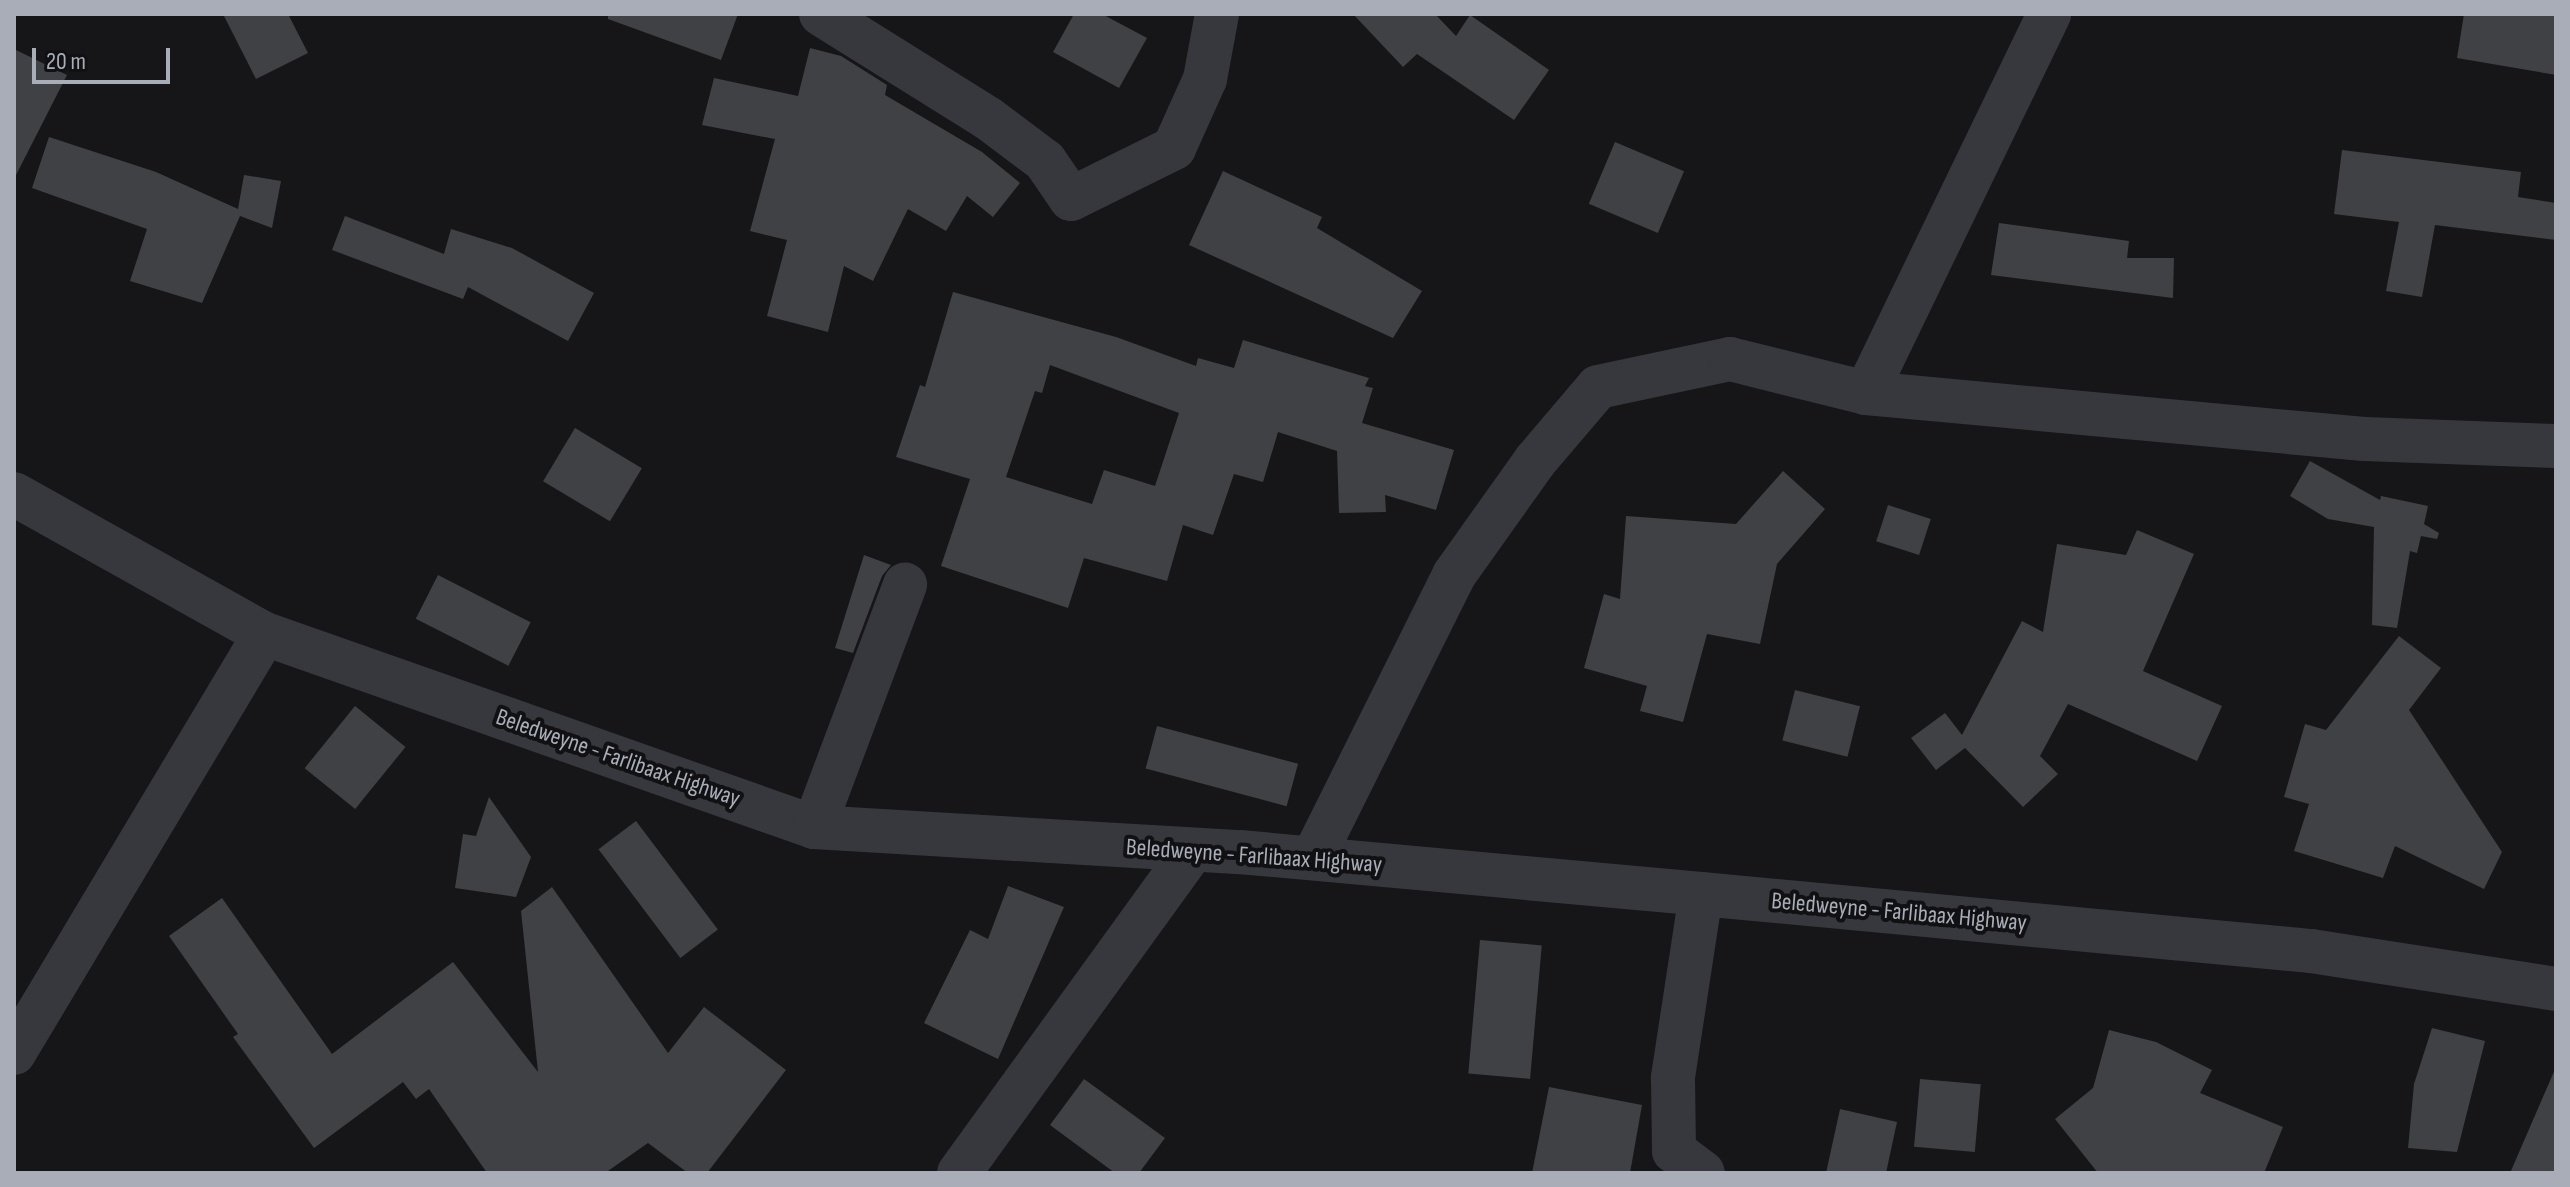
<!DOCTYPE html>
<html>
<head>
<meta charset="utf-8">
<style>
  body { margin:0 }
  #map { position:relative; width:2570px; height:1187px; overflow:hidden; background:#161618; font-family:"Sofia Sans Condensed",sans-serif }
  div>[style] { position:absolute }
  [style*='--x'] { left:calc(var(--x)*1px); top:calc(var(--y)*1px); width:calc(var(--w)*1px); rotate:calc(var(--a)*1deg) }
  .building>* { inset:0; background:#404145; transform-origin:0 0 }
  .street>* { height:44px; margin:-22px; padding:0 22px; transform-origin:22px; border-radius:22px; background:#37383d }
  span { translate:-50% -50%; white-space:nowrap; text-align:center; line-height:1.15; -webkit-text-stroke:8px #111113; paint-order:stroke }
  .street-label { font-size:24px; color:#a8adb8 }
  .frame { position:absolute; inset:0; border:16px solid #a8adb8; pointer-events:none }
  .scale { position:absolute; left:32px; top:48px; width:138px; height:36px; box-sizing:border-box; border:4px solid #a8adb8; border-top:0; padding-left:10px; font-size:24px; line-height:28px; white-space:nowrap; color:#a8adb8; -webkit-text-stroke:6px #111113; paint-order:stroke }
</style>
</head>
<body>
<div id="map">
  <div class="building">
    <i style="clip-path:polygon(223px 14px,288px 14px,308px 53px,256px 79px)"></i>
    <i style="clip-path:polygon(608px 14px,738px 14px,721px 60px,608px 19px)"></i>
    <i style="clip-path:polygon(1074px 14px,1102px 14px,1147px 38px,1119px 88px,1053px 52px)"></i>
    <i style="clip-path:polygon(1353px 14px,1435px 14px,1456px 36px,1470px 15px,1549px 70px,1514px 120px,1417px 54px,1403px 67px)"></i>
    <i style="clip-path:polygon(2464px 14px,2556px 14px,2556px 75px,2457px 58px)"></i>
    <i style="clip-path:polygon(810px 48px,841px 56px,887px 85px,885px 95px,982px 152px,1020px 183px,993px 217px,967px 196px,946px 231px,908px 209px,873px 281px,844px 266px,828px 332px,767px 316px,787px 240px,750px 231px,775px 139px,702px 125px,714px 78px,798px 96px)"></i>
    <i style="clip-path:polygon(14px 49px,67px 75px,14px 179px)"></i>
    <i style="clip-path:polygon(49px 137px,156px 172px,238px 209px,244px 175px,281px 181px,272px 228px,240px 216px,202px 303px,130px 281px,147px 229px,32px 188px)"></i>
    <i style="left:1615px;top:142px;width:75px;height:67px;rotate:23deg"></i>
    <i style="clip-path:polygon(2342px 150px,2521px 172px,2518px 197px,2556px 203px,2556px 240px,2435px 225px,2422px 297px,2386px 291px,2399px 222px,2334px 214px)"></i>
    <i style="clip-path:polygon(1223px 171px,1322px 217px,1317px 228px,1422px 291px,1393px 338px,1189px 245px)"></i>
    <i style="clip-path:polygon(345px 216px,444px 254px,451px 229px,512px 248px,594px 293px,568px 341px,468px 287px,463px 299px,332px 250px)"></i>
    <i style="clip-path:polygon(1999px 223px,2129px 241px,2127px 258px,2174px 258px,2173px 298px,1991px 275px)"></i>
    <i style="clip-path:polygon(evenodd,953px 292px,1116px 337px,1196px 366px,1198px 358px,1234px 368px,1243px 340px,1369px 378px,1365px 386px,1373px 388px,1362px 423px,1454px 450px,1436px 510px,1385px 495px,1386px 512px,1339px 513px,1337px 451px,1278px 432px,1263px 482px,1234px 474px,1213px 535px,1183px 525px,1167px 581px,1084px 558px,1068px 608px,941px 566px,970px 479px,896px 457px,920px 385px,925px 387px,953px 292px,1050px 365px,1179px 413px,1155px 486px,1104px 470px,1092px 504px,1006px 477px,1035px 391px,1042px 393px,1050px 365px)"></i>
    <i style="left:575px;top:428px;width:78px;height:62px;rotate:31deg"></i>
    <i style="clip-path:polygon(2310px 461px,2380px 500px,2381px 496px,2428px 506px,2424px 524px,2439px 533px,2437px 539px,2421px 536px,2417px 553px,2410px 551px,2397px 628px,2372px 625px,2374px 527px,2328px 519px,2290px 496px)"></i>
    <i style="clip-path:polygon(1783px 471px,1825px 509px,1777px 564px,1760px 644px,1707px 634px,1683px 722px,1640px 711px,1647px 686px,1584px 668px,1604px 594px,1620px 599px,1626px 516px,1736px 524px)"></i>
    <i style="left:1888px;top:505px;width:45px;height:38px;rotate:18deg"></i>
    <i style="clip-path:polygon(2137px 530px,2194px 554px,2143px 671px,2222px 706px,2197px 761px,2068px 704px,2040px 756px,2058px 774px,2023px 807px,1965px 748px,1936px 770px,1911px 738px,1945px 713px,1962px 735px,2022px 621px,2043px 632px,2057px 544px,2126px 555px)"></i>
    <i style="clip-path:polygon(864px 555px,891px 565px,882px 576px,853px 653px,835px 648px)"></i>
    <i style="left:438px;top:575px;width:104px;height:49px;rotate:27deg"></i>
    <i style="clip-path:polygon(2399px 636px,2441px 668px,2409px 710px,2502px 852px,2484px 889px,2395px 846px,2383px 878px,2294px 851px,2309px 804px,2284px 797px,2305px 724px,2326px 730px)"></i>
    <i style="left:1795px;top:690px;width:67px;height:52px;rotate:14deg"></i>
    <i style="left:355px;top:706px;width:65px;height:80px;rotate:39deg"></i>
    <i style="left:1157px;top:726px;width:146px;height:44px;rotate:15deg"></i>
    <i style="clip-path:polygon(489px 797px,531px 857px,516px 897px,455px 888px,463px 834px,476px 836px)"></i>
    <i style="left:636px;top:821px;width:136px;height:47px;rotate:53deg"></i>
    <i style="clip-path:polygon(1008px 886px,1064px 907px,998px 1059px,924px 1023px,970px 930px,988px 939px)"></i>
    <i style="clip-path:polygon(552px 887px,668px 1053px,704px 1007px,786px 1070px,707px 1173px,688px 1173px,648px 1143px,605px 1173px,487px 1173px,429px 1089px,416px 1099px,403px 1082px,314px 1148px,233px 1037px,238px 1034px,169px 936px,222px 898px,332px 1054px,453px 962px,538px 1072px,521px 911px)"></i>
    <i style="left:1480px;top:940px;width:62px;height:134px;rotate:5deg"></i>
    <i style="clip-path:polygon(2432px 1028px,2485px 1041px,2457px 1152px,2408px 1148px,2414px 1084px)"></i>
    <i style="clip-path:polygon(2109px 1030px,2156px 1042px,2212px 1070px,2200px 1093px,2283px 1127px,2264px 1173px,2098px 1173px,2055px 1119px,2093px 1088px)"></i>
    <i style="clip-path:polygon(2556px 1067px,2556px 1173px,2510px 1173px)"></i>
    <i style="clip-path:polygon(1084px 1079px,1165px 1138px,1139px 1173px,1115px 1173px,1050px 1125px)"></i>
    <i style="left:1920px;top:1079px;width:61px;height:68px;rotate:5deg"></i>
    <i style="clip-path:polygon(1549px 1087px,1642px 1105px,1630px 1173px,1532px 1173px)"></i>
    <i style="clip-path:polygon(1840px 1109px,1897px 1122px,1886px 1173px,1826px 1173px)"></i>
  </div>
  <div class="street">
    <i style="--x:821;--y:14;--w:198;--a:32"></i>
    <i style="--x:989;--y:119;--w:70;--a:36.9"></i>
    <i style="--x:1045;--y:161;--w:46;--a:55.6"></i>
    <i style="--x:1071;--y:199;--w:115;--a:-26.3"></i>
    <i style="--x:1174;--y:148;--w:76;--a:-65.8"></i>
    <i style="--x:1205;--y:79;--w:66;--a:-79.5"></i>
    <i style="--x:1866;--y:393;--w:500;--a:5.28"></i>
    <i style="--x:2364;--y:439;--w:192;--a:2.1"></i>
    <i style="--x:14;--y:494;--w:287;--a:29.2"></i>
    <i style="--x:265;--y:634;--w:582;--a:19.37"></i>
    <i style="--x:814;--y:827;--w:427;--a:3.4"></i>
    <i style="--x:1240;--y:852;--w:463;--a:5.2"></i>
    <i style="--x:1701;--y:894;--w:613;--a:5.34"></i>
    <i style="--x:2311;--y:951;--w:248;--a:8.8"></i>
    <i style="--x:814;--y:827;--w:259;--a:-69.4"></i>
    <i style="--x:1313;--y:858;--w:316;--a:-63.5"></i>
    <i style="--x:1454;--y:575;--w:140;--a:-54.6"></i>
    <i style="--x:1535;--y:461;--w:97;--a:-49.6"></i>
    <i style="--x:1598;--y:387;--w:135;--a:-12"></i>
    <i style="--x:1730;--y:359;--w:140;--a:14"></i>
    <i style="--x:1866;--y:393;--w:421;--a:-64.2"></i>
    <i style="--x:1701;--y:894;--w:186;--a:98.7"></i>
    <i style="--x:1673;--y:1078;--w:73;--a:89.2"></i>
    <i style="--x:1674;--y:1151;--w:36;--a:37"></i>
    <i style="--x:14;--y:1053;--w:488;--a:-59.1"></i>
    <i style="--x:959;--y:1173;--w:396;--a:-54.1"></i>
  </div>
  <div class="street-label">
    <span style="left:618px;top:758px;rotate:19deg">Beledweyne - Farlibaax Highway</span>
    <span style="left:1254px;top:856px;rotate:4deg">Beledweyne - Farlibaax Highway</span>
    <span style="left:1899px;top:912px;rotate:5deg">Beledweyne - Farlibaax Highway</span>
  </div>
  <div class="frame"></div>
  <div class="scale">20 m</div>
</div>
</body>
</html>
